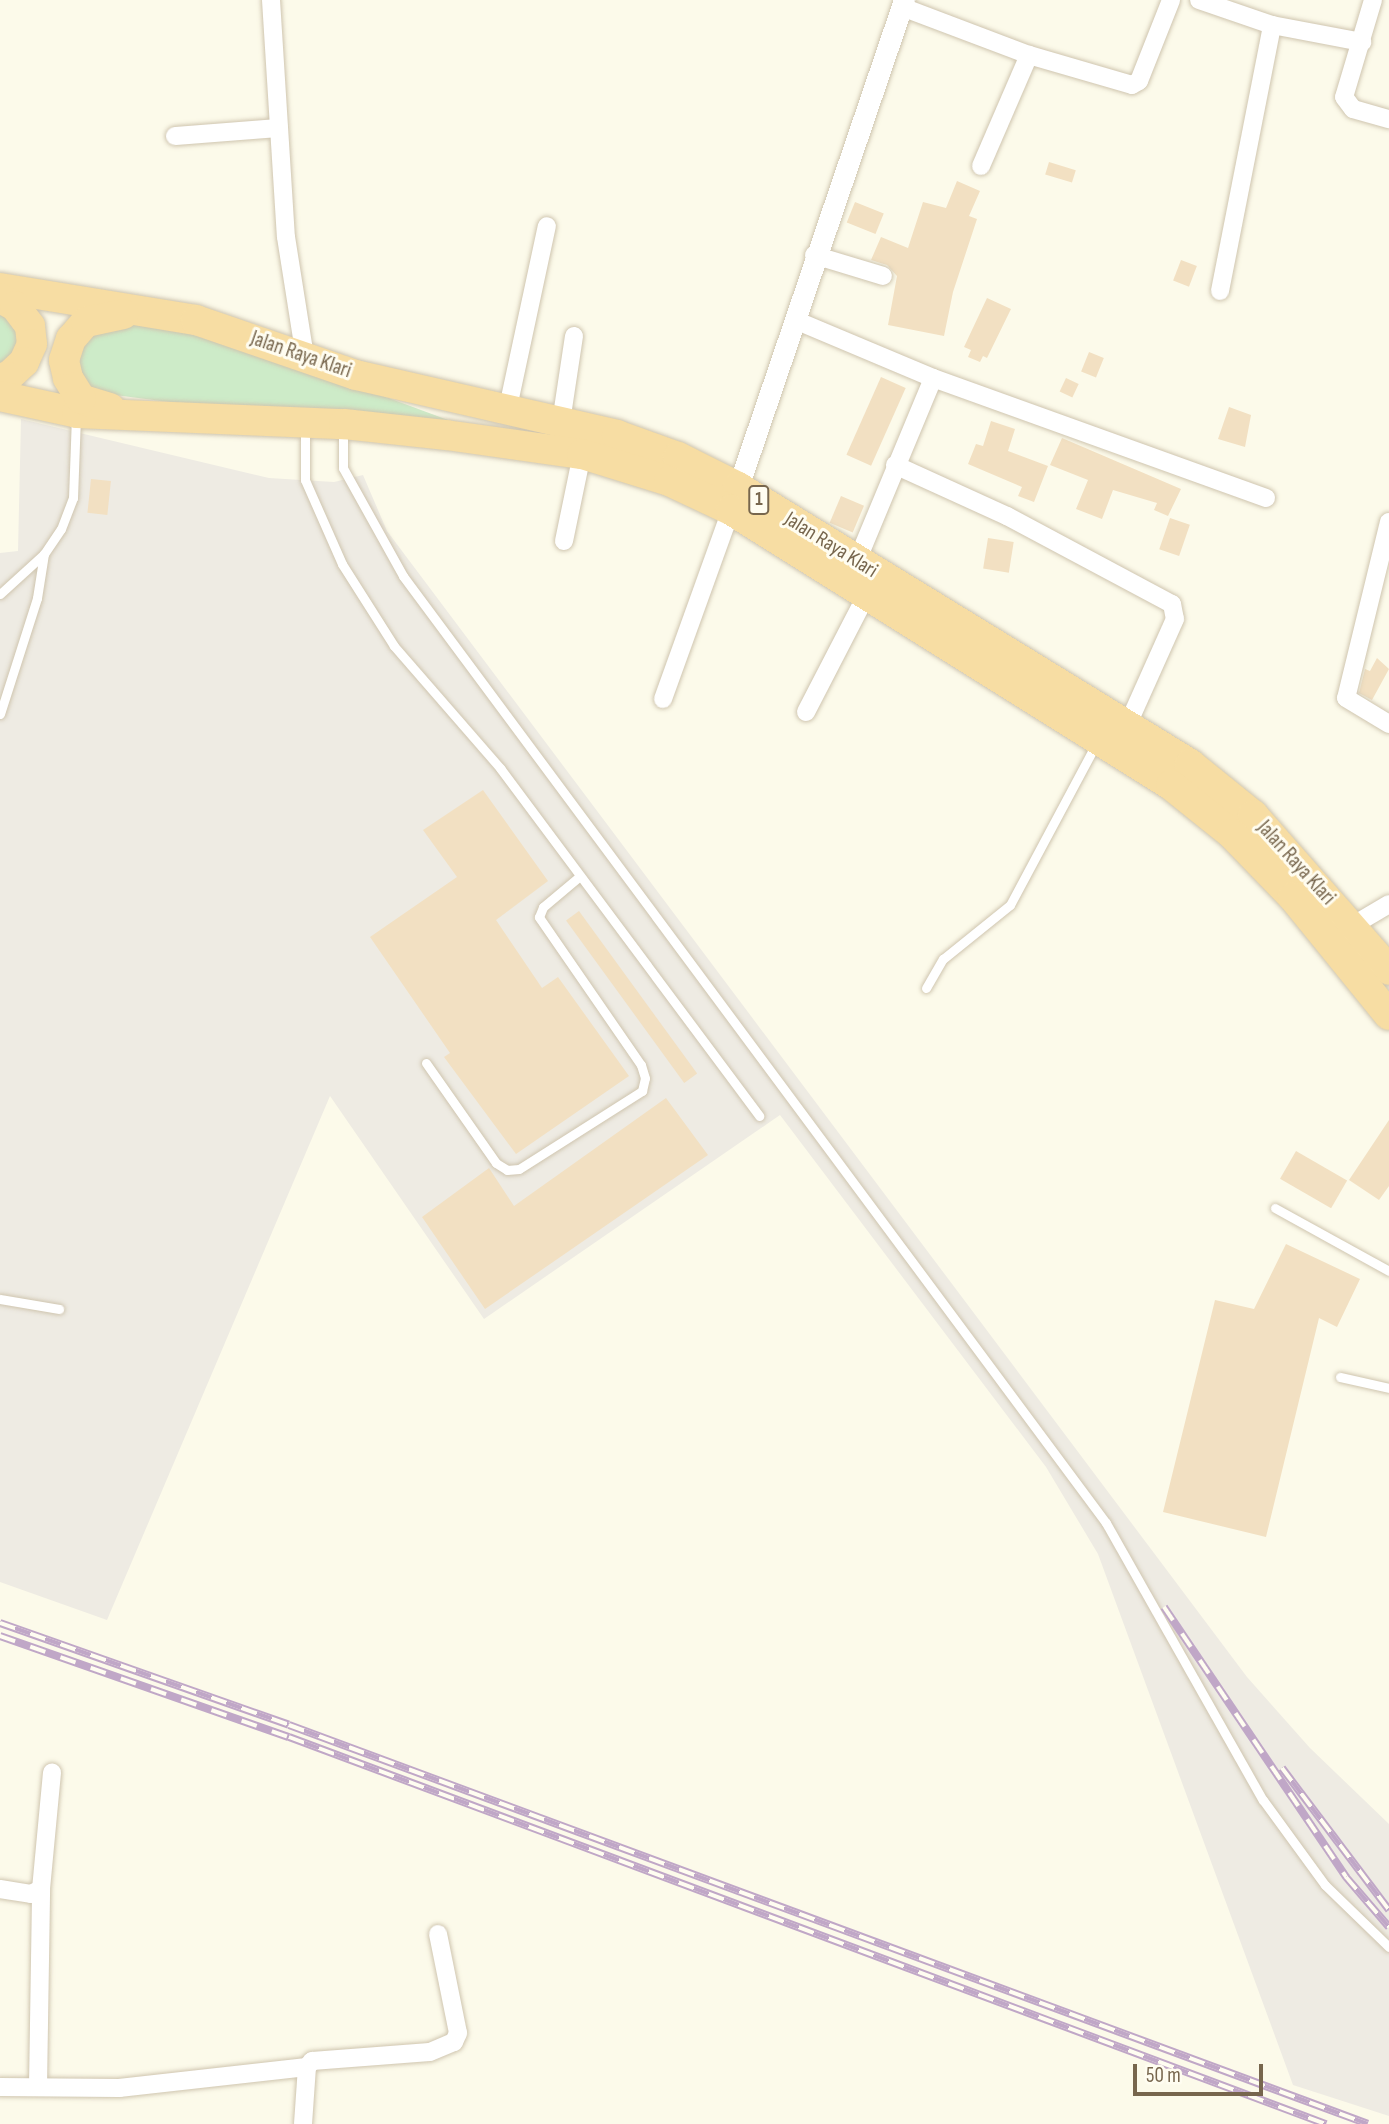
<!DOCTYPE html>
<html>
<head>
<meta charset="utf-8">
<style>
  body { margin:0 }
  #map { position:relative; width:1389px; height:2124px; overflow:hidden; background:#fcfaea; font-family:"Sofia Sans Condensed",sans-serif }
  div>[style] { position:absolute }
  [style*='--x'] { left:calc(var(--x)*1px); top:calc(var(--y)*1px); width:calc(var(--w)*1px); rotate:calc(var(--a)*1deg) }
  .industrial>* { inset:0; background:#eeebe3 }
  .green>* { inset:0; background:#cdebc8 }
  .building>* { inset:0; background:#f2e0c2; transform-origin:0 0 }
  .roads { filter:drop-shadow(0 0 2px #cfc5af) drop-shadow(0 0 2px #cfc5af) }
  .service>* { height:9px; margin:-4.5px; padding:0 4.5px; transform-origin:4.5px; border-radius:4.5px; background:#fff }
  .minor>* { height:18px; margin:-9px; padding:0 9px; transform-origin:9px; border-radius:9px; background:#fff }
  .tertiary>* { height:21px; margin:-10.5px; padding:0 10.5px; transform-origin:10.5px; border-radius:10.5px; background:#fff }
  .trunk>* { height:30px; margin:-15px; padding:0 15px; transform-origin:15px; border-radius:15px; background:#f7dda3 }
  .rail>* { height:8px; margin-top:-4px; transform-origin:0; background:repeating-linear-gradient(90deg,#fffdf1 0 16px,#c0a7c7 0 32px); box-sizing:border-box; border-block:2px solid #c0a7c7 }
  span { translate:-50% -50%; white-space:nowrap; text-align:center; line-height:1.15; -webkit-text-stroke:6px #fffdf1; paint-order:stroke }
  .shield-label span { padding:2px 5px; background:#fffdf1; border:2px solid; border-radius:5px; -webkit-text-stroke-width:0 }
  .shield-label { font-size:19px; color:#77664d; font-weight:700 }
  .street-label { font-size:21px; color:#77664d }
  .scale { position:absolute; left:1133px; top:2064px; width:130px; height:32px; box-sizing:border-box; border:4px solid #77664d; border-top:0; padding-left:9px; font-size:21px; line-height:24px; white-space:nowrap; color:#77664d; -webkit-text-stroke:5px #fffdf1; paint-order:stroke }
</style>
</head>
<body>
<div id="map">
  <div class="industrial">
    <i style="clip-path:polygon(21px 419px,269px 478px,334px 482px,363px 475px,387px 531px,414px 567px,1247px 1677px,1310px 1748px,1389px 1824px,1389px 2116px,1293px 2085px,1098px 1554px,1046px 1467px,780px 1115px,484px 1319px,330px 1096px,107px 1620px,0 1582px,0 553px,18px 551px)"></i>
  </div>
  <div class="green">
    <i style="clip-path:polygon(0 307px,24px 344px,0 372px)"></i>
    <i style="clip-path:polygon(119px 318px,185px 331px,302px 366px,448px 420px,169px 402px,84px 391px,75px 346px)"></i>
  </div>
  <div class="building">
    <i style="left:1049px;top:162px;width:28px;height:13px;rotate:17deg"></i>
    <i style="clip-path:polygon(957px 181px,980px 191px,969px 216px,977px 219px,953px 292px,944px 336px,888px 325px,897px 276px,887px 265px,871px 260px,881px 237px,908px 248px,923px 202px,946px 208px)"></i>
    <i style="left:855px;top:202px;width:31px;height:22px;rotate:22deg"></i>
    <i style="left:1181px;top:260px;width:17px;height:22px;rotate:21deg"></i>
    <i style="clip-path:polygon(987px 298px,1011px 309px,987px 358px,983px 356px,980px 362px,968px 357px,971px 350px,964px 347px)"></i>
    <i style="left:1089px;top:352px;width:16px;height:21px;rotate:22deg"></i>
    <i style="left:881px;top:377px;width:27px;height:85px;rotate:24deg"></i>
    <i style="left:1066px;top:378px;width:14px;height:15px;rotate:25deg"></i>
    <i style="clip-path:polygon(1229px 407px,1251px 415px,1245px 447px,1218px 439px)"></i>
    <i style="clip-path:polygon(991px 421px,1015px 429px,1008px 451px,1048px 466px,1034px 502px,1018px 496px,1022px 487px,968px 464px,976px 444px,983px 446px)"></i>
    <i style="clip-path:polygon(1062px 438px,1181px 489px,1168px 516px,1154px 510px,1157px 503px,1113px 490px,1102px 519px,1076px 509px,1088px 480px,1050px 465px)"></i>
    <i style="left:91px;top:479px;width:20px;height:34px;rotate:6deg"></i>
    <i style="left:841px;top:496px;width:25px;height:29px;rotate:23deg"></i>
    <i style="left:1170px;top:518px;width:21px;height:33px;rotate:19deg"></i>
    <i style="left:988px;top:538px;width:26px;height:31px;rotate:9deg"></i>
    <i style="clip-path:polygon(1377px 658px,1389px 669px,1372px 700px,1359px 693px,1365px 669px,1370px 671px)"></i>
    <i style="clip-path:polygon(483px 790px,548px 881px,496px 920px,542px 988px,558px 977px,629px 1076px,516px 1154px,444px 1057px,450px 1053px,370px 937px,457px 877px,423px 830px)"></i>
    <i style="left:579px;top:911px;width:201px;height:16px;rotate:54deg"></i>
    <i style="clip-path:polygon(666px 1098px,708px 1155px,485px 1309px,422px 1217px,489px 1168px,514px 1206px)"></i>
    <i style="clip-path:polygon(1389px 1120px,1389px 1186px,1379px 1200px,1349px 1180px)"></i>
    <i style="left:1296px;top:1151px;width:59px;height:32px;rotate:30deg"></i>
    <i style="clip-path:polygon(1286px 1244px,1360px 1279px,1337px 1327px,1319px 1318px,1266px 1537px,1163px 1512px,1215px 1300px,1254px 1309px)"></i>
  </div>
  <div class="roads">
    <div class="service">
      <i style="--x:305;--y:428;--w:52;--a:90"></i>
      <i style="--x:305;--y:480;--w:92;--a:66.2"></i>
      <i style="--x:342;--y:564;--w:97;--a:57.6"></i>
      <i style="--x:394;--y:646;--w:162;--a:49"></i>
      <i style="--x:500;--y:768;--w:434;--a:53.3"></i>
      <i style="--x:343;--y:429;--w:39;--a:90"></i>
      <i style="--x:343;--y:468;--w:124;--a:60.9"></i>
      <i style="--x:403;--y:576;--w:1179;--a:53.41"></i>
      <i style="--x:1106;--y:1523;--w:318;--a:60.5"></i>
      <i style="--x:1263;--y:1800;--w:105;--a:53.9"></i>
      <i style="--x:1325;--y:1885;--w:89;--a:44.1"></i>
      <i style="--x:0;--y:594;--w:59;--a:-42.3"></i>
      <i style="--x:44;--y:554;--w:30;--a:-56"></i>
      <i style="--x:61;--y:529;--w:33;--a:-69"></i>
      <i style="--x:73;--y:498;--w:81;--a:-87.9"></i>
      <i style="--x:0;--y:714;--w:122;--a:-72.3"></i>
      <i style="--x:37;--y:598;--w:45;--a:-81"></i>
      <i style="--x:926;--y:988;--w:34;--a:-60"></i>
      <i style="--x:943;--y:959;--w:86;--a:-38.9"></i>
      <i style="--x:1010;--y:905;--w:183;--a:-61.9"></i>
      <i style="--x:426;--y:1063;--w:122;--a:55"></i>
      <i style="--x:496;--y:1163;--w:13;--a:32"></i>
      <i style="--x:507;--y:1170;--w:12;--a:-5"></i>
      <i style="--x:519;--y:1169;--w:146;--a:-32.4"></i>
      <i style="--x:642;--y:1091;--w:13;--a:-77"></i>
      <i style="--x:645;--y:1078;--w:14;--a:-107"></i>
      <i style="--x:641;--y:1065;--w:180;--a:-124.6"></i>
      <i style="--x:539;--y:917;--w:11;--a:-68"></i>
      <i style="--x:543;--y:907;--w:48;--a:-40"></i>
      <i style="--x:1275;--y:1208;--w:130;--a:28.9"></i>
      <i style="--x:0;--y:1299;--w:60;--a:9.6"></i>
      <i style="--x:1340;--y:1377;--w:50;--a:12.7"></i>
    </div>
    <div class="minor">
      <i style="--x:271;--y:0;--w:237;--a:86.4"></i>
      <i style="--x:286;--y:237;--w:121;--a:81"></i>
      <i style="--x:1199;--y:0;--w:77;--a:18.9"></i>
      <i style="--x:1272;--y:25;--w:92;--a:10.7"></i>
      <i style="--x:1373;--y:0;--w:101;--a:106.6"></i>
      <i style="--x:1344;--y:97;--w:15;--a:53"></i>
      <i style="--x:1353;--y:109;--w:37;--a:16"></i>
      <i style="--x:902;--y:7;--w:136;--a:20.7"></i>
      <i style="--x:1029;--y:55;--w:107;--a:16.2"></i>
      <i style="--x:1132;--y:85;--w:8;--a:-30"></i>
      <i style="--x:1139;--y:81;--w:87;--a:-68.4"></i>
      <i style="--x:175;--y:136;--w:104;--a:-4.4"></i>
      <i style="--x:981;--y:166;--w:121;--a:-66.6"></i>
      <i style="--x:814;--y:255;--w:72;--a:16.9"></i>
      <i style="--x:1220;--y:291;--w:271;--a:-78.9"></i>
      <i style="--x:795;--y:320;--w:150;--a:22.8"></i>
      <i style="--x:933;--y:378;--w:354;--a:19.8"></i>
      <i style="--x:507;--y:412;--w:190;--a:-77.9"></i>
      <i style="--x:561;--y:422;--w:87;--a:-81.4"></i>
      <i style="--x:895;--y:465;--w:123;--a:24.5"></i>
      <i style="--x:1007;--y:516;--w:187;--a:28.1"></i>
      <i style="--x:1172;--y:604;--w:15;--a:79"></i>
      <i style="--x:1175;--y:619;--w:115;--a:114.1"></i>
      <i style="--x:1389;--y:522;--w:181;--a:103.7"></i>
      <i style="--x:1346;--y:698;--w:50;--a:31.2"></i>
      <i style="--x:564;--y:541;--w:89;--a:-78.3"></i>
      <i style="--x:857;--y:561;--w:198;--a:-67.4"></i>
      <i style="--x:663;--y:699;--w:201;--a:-70.2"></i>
      <i style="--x:806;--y:712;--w:133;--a:-62.7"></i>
      <i style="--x:1352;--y:926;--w:43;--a:-30.7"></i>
      <i style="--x:0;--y:1889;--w:31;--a:9"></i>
      <i style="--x:31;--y:1894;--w:11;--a:-27"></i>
      <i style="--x:0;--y:2087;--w:119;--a:0.5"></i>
      <i style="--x:119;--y:2088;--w:189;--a:-6.4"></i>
      <i style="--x:38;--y:2087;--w:198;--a:-89.1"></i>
      <i style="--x:41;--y:1889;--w:117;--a:-84.6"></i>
      <i style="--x:303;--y:2124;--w:57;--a:-86"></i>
      <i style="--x:307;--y:2067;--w:8;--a:-50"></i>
      <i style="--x:312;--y:2061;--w:118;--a:-4.4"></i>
      <i style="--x:430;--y:2052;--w:26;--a:-23"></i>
      <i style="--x:454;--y:2042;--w:10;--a:-66"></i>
      <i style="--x:458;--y:2033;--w:101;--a:-101.4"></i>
    </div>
    <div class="tertiary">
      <i style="--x:738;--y:487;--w:515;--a:-71.18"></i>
    </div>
    <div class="trunk">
      <i style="--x:0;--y:288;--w:199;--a:9.3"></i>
      <i style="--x:196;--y:320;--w:169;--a:19"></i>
      <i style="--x:356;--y:375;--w:268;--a:12.9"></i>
      <i style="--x:617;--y:435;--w:65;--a:19.8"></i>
      <i style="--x:678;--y:457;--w:67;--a:26.6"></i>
      <i style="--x:738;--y:487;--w:530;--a:31.5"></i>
      <i style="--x:1190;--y:764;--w:81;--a:39"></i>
      <i style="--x:1253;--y:815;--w:206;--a:48.7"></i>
      <i style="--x:0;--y:298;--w:17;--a:28"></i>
      <i style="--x:15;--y:306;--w:25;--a:53"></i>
      <i style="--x:30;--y:326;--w:18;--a:84"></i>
      <i style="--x:32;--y:344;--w:20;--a:114"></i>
      <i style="--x:24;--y:362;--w:22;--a:137"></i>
      <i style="--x:8;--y:377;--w:8;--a:173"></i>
      <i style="--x:0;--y:396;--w:79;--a:12.4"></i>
      <i style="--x:77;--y:413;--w:267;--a:2.4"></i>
      <i style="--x:344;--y:424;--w:103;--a:6.2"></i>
      <i style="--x:446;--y:435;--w:137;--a:8"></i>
      <i style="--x:582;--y:454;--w:91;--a:17.2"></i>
      <i style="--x:669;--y:481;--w:68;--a:25.1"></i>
      <i style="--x:731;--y:510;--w:519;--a:32.01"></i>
      <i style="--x:1171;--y:785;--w:78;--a:38.8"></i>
      <i style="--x:1232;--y:834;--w:88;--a:45.9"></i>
      <i style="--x:1293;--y:897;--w:152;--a:50.9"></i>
      <i style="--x:110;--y:408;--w:30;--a:-163"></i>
      <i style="--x:81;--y:399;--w:25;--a:-122"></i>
      <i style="--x:68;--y:378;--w:18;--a:-103"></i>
      <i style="--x:64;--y:360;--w:22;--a:-72"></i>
      <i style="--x:71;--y:339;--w:23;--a:-49"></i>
      <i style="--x:86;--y:322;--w:38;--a:-12"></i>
    </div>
  </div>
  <div class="rail">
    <i style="--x:1164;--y:1607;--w:326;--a:56"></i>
    <i style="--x:1346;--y:1877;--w:66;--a:49.3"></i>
    <i style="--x:0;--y:1623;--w:306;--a:19.4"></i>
    <i style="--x:289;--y:1725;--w:1150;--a:20.29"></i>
    <i style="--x:0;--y:1636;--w:306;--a:19.3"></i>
    <i style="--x:289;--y:1737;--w:1107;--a:20.47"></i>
    <i style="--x:1282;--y:1768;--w:178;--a:53"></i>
  </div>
  <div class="shield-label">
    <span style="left:759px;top:500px">1</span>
  </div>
  <div class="street-label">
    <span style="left:301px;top:355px;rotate:19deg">Jalan Raya Klari</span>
    <span style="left:831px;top:545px;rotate:32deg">Jalan Raya Klari</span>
    <span style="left:1296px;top:863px;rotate:48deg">Jalan Raya Klari</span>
  </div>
  <div class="scale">50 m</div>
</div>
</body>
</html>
